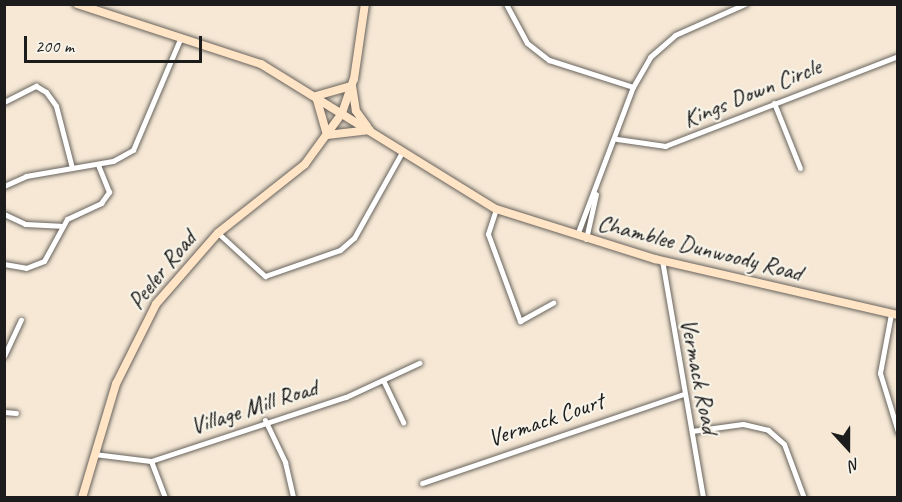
<!DOCTYPE html>
<html>
<head>
<meta charset="utf-8">
<style>
  body { margin:0 }
  #map { position:relative; width:902px; height:502px; overflow:hidden; background:#f6e8d5; font-family:Caveat,sans-serif }
  div>[style] { position:absolute }
  [style*='--x'] { left:calc(var(--x)*1px); top:calc(var(--y)*1px); width:calc(var(--w)*1px); rotate:calc(var(--a)*1deg) }
  .roads { filter:drop-shadow(0 0 2px #68635d) drop-shadow(0 0 2px #68635d) }
  .street>* { height:5px; margin:-2.5px; padding:0 2.5px; transform-origin:2.5px; border-radius:2.5px; background:#fff }
  .secondary>* { height:8px; margin:-4px; padding:0 4px; transform-origin:4px; border-radius:4px; background:#ffe4c6 }
  span { translate:-50% -50%; white-space:nowrap; text-align:center; line-height:1.15; -webkit-text-stroke:4.5px #f7f3e8; paint-order:stroke }
  .street-label { font-size:24px; color:#1c1c1c }
  .frame { position:absolute; inset:0; border:6px solid #1c1c1c; pointer-events:none }
  .north { position:absolute; left:818px; top:418px; width:60px; height:60px; -webkit-text-stroke:4px #f7f3e8; paint-order:stroke; rotate:159deg; font-size:16px; font-weight:700; line-height:24px; text-align:center; color:#1c1c1c }
  .north::after { content:''; display:block; margin:auto; width:21px; height:27px; background:#1c1c1c; clip-path:polygon(50% 0,100% 100%,50% 72%,0 100%) }
  .scale { position:absolute; left:24px; top:36px; width:178px; height:27px; box-sizing:border-box; border:3px solid #1c1c1c; border-top:0; padding-left:8px; font-size:18px; line-height:21px; white-space:nowrap; color:#1c1c1c; -webkit-text-stroke:4px #f7f3e8; paint-order:stroke }
</style>
</head>
<body>
<div id="map">
  <div class="roads">
    <div class="street">
      <i style="--x:506;--y:4;--w:44;--a:61.7"></i>
      <i style="--x:527;--y:43;--w:28;--a:38"></i>
      <i style="--x:549;--y:60;--w:88;--a:17.8"></i>
      <i style="--x:4;--y:102;--w:36;--a:-27"></i>
      <i style="--x:36;--y:86;--w:12;--a:31"></i>
      <i style="--x:46;--y:92;--w:17;--a:54"></i>
      <i style="--x:56;--y:106;--w:64;--a:75.5"></i>
      <i style="--x:774;--y:103;--w:70;--a:68.2"></i>
      <i style="--x:617;--y:139;--w:49;--a:8.3"></i>
      <i style="--x:665;--y:146;--w:250;--a:-21.1"></i>
      <i style="--x:4;--y:186;--w:24;--a:-24"></i>
      <i style="--x:26;--y:176;--w:88;--a:-9.8"></i>
      <i style="--x:113;--y:161;--w:23;--a:-29"></i>
      <i style="--x:133;--y:150;--w:123;--a:-67"></i>
      <i style="--x:496;--y:209;--w:26;--a:108"></i>
      <i style="--x:488;--y:234;--w:93;--a:69.8"></i>
      <i style="--x:520;--y:321;--w:38;--a:-29"></i>
      <i style="--x:4;--y:214;--w:23;--a:25"></i>
      <i style="--x:25;--y:224;--w:35;--a:3"></i>
      <i style="--x:218;--y:233;--w:64;--a:42.5"></i>
      <i style="--x:265;--y:276;--w:79;--a:-19.1"></i>
      <i style="--x:340;--y:250;--w:18;--a:-41"></i>
      <i style="--x:354;--y:238;--w:98;--a:-60.8"></i>
      <i style="--x:577;--y:235;--w:158;--a:-69.3"></i>
      <i style="--x:633;--y:87;--w:34;--a:-60"></i>
      <i style="--x:650;--y:57;--w:33;--a:-41"></i>
      <i style="--x:675;--y:35;--w:77;--a:-23.9"></i>
      <i style="--x:586;--y:239;--w:46;--a:-77.5"></i>
      <i style="--x:662;--y:260;--w:242;--a:80.2"></i>
      <i style="--x:4;--y:264;--w:22;--a:10"></i>
      <i style="--x:26;--y:268;--w:19;--a:-21"></i>
      <i style="--x:44;--y:261;--w:48;--a:-61.3"></i>
      <i style="--x:67;--y:219;--w:38;--a:-25"></i>
      <i style="--x:101;--y:203;--w:14;--a:-54"></i>
      <i style="--x:109;--y:192;--w:29;--a:-112"></i>
      <i style="--x:891;--y:314;--w:60;--a:100.6"></i>
      <i style="--x:880;--y:373;--w:62;--a:73"></i>
      <i style="--x:4;--y:356;--w:40;--a:-65"></i>
      <i style="--x:383;--y:380;--w:47;--a:64.5"></i>
      <i style="--x:4;--y:412;--w:12;--a:5"></i>
      <i style="--x:265;--y:420;--w:47;--a:64.5"></i>
      <i style="--x:285;--y:462;--w:37;--a:77"></i>
      <i style="--x:692;--y:431;--w:51;--a:-7.8"></i>
      <i style="--x:743;--y:424;--w:26;--a:13"></i>
      <i style="--x:768;--y:430;--w:21;--a:41"></i>
      <i style="--x:784;--y:444;--w:58;--a:69.7"></i>
      <i style="--x:94;--y:454;--w:57;--a:7"></i>
      <i style="--x:151;--y:461;--w:205;--a:-18.2"></i>
      <i style="--x:346;--y:397;--w:81;--a:-25"></i>
      <i style="--x:151;--y:461;--w:40;--a:69"></i>
      <i style="--x:422;--y:483;--w:276;--a:-18.8"></i>
    </div>
    <div class="secondary">
      <i style="--x:77;--y:4;--w:194;--a:18.1"></i>
      <i style="--x:261;--y:64;--w:276;--a:31.7"></i>
      <i style="--x:496;--y:209;--w:167;--a:17.5"></i>
      <i style="--x:655;--y:259;--w:249;--a:13"></i>
      <i style="--x:316;--y:96;--w:37;--a:-16"></i>
      <i style="--x:352;--y:86;--w:25;--a:81"></i>
      <i style="--x:356;--y:111;--w:19;--a:54"></i>
      <i style="--x:317;--y:100;--w:36;--a:74"></i>
      <i style="--x:327;--y:135;--w:43;--a:-6.6"></i>
      <i style="--x:82;--y:498;--w:119;--a:-73.4"></i>
      <i style="--x:116;--y:384;--w:89;--a:-63.4"></i>
      <i style="--x:156;--y:304;--w:94;--a:-48.9"></i>
      <i style="--x:218;--y:233;--w:111;--a:-38.4"></i>
      <i style="--x:305;--y:164;--w:63;--a:-54"></i>
      <i style="--x:342;--y:113;--w:36;--a:-71"></i>
      <i style="--x:354;--y:79;--w:76;--a:-81.7"></i>
    </div>
  </div>
  <div class="street-label">
    <span style="left:752px;top:93px;rotate:-22deg">Kings Down Circle</span>
    <span style="left:700px;top:248px;rotate:14deg">Chamblee Dunwoody Road</span>
    <span style="left:162px;top:270px;rotate:-51deg">Peeler Road</span>
    <span style="left:699px;top:376px;rotate:79deg">Vermack Road</span>
    <span style="left:254px;top:407px;rotate:-18deg">Village Mill Road</span>
    <span style="left:546px;top:420px;rotate:-19deg">Vermack Court</span>
  </div>
  <div class="frame"></div>
  <div class="north">N</div>
  <div class="scale">200 m</div>
</div>
</body>
</html>
